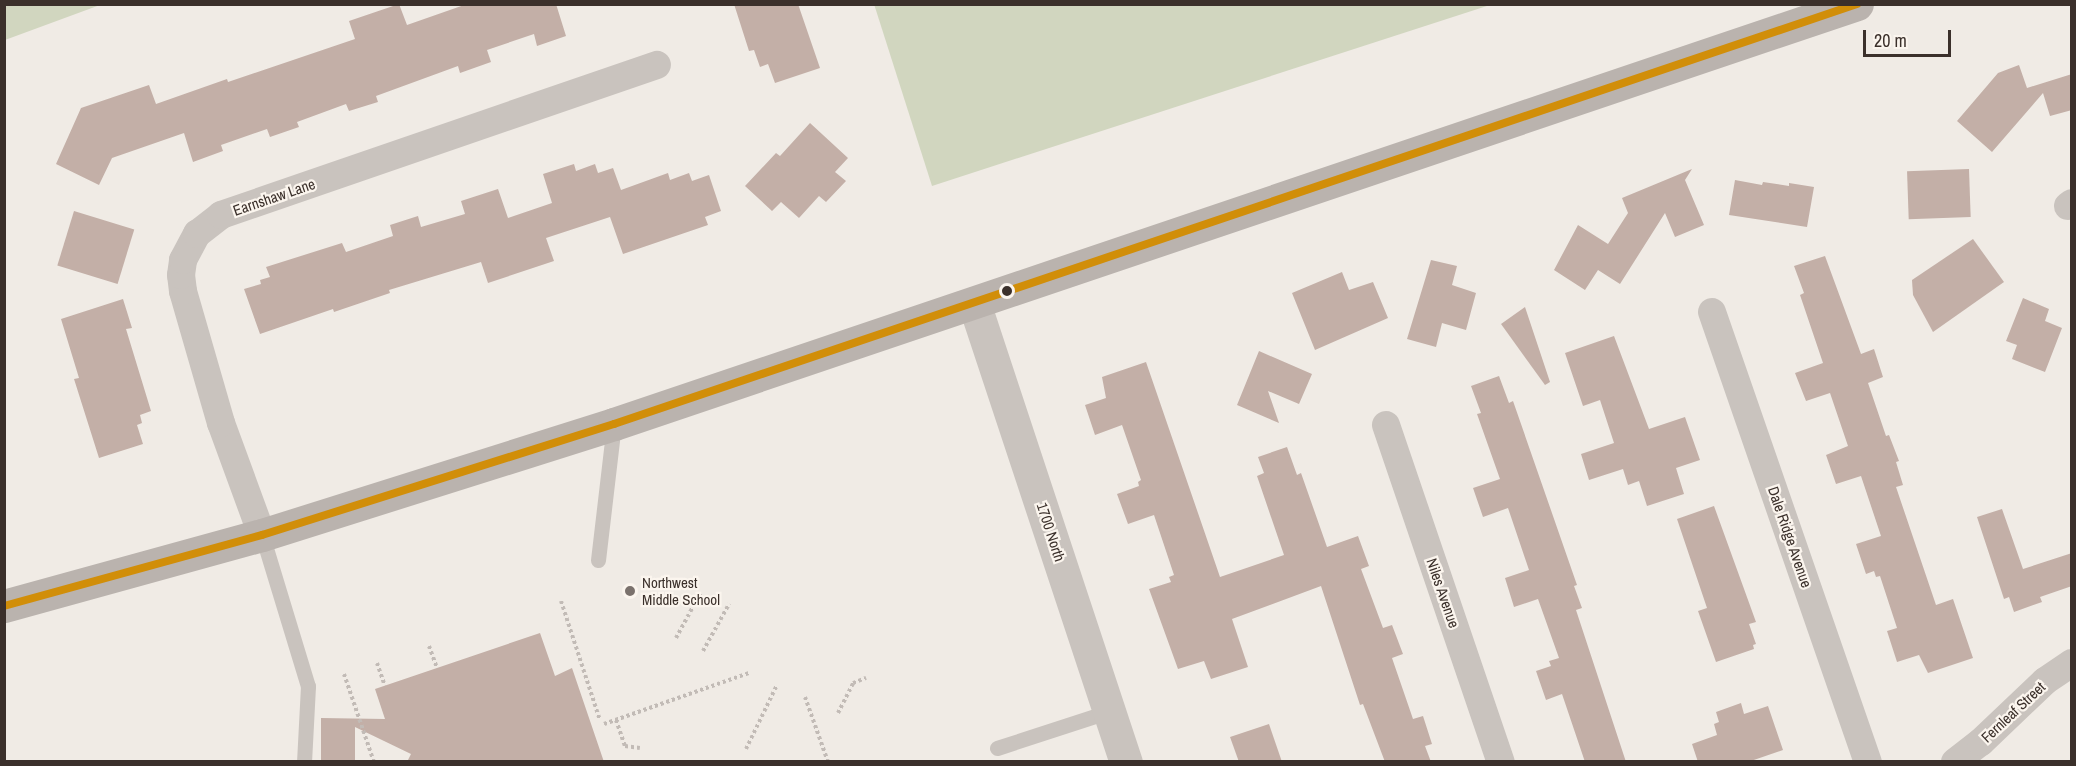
<!DOCTYPE html>
<html>
<head>
<meta charset="utf-8">
<style>
  body { margin:0 }
  #map { position:relative; width:2076px; height:766px; overflow:hidden; background:#f0ebe5; font-family:"Archivo Narrow",sans-serif }
  div>[style] { position:absolute }
  [style*='--x'] { left:calc(var(--x)*1px); top:calc(var(--y)*1px); width:calc(var(--w)*1px); rotate:calc(var(--a)*1deg) }
  .green>* { inset:0; background:#d1d6bf }
  .building>* { inset:0; background:#c3afa7; transform-origin:0 0 }
  .path>* { height:4px; margin-top:-2px; transform-origin:0; background:repeating-linear-gradient(90deg,#c2bbb6 0 3px,transparent 0 6px) }
  .service>* { height:15px; margin:-7.5px; padding:0 7.5px; transform-origin:7.5px; border-radius:7.5px; background:#c9c3be }
  .minor>* { height:28px; margin:-14px; padding:0 14px; transform-origin:14px; border-radius:14px; background:#c9c3be }
  .tertiary>* { height:33px; margin:-16.5px; padding:0 16.5px; transform-origin:16.5px; border-radius:16.5px; background:#c9c3be }
  .secondary>* { height:33px; margin:-16.5px; padding:0 16.5px; transform-origin:16.5px; border-radius:16.5px; background:#bab3ae }
  .bus-1>* { height:8px; margin:-4px; padding:0 4px; transform-origin:4px; border-radius:4px; background:#d18e09 }
  .dots>* { width:16px; height:16px; translate:-50% -50%; box-sizing:border-box; border:3px solid #fbf5ee; border-radius:50% }
  span { translate:-50% -50%; white-space:nowrap; text-align:center; line-height:1.15; -webkit-text-stroke:4.5px #fbf5ee; paint-order:stroke }
  .street-label { font-size:15px; color:#3b302b }
  .poi-label { font-size:15px; color:#3b302b }
  .left { translate:0 -50%; text-align:left }
  .frame { position:absolute; inset:0; border:6px solid #3b302b; pointer-events:none }
  .scale { position:absolute; left:1863px; top:30px; width:88px; height:27px; box-sizing:border-box; border:3px solid #3b302b; border-top:0; padding-left:8px; font-size:18px; line-height:21px; white-space:nowrap; color:#3b302b; -webkit-text-stroke:4px #fbf5ee; paint-order:stroke }
</style>
</head>
<body>
<div id="map">
  <div class="green">
    <i style="clip-path:polygon(5px 4px,100px 4px,100px 5px,5px 40px)"></i>
    <i style="clip-path:polygon(874px 4px,1490px 4px,1490px 5px,932px 186px)"></i>
  </div>
  <div class="building">
    <i style="clip-path:polygon(399px 4px,407px 25px,467px 4px,556px 4px,566px 36px,537px 46px,534px 34px,487px 50px,491px 62px,460px 73px,458px 66px,376px 96px,378px 102px,349px 111px,346px 104px,297px 122px,299px 127px,270px 137px,267px 129px,221px 145px,223px 151px,193px 162px,184px 133px,112px 158px,99px 185px,56px 164px,81px 108px,149px 85px,156px 104px,227px 79px,228px 82px,355px 39px,349px 21px)"></i>
    <i style="clip-path:polygon(734px 4px,798px 4px,820px 68px,775px 83px,768px 64px,760px 67px,754px 50px,749px 51px)"></i>
    <i style="clip-path:polygon(2019px 65px,2027px 88px,2072px 74px,2072px 110px,2050px 116px,2043px 93px,1992px 152px,1957px 121px,1998px 73px)"></i>
    <i style="clip-path:polygon(810px 123px,848px 158px,835px 172px,846px 181px,826px 202px,819px 196px,799px 218px,781px 202px,772px 211px,745px 186px,776px 153px,780px 156px)"></i>
    <i style="clip-path:polygon(574px 164px,576px 171px,595px 164px,598px 173px,613px 168px,621px 190px,668px 173px,670px 180px,689px 173px,692px 181px,709px 175px,721px 211px,705px 217px,708px 225px,623px 254px,610px 217px,546px 238px,554px 261px,488px 283px,481px 262px,389px 290px,390px 293px,334px 312px,333px 309px,260px 334px,244px 289px,261px 284px,260px 280px,270px 277px,266px 267px,342px 243px,346px 252px,393px 236px,390px 225px,418px 216px,421px 227px,465px 214px,461px 201px,498px 189px,508px 218px,552px 203px,543px 174px)"></i>
    <i style="clip-path:polygon(1692px 169px,1685px 180px,1704px 225px,1675px 237px,1665px 213px,1620px 284px,1598px 270px,1585px 290px,1554px 270px,1578px 225px,1608px 244px,1628px 213px,1622px 198px)"></i>
    <i style="left:1969px;top:169px;width:48px;height:62px;rotate:88deg"></i>
    <i style="clip-path:polygon(1735px 180px,1762px 185px,1763px 182px,1789px 186px,1789px 183px,1814px 187px,1807px 227px,1729px 215px)"></i>
    <i style="left:74px;top:211px;width:63px;height:57px;rotate:17deg"></i>
    <i style="clip-path:polygon(1973px 239px,2004px 282px,1933px 332px,1913px 295px,1912px 280px)"></i>
    <i style="clip-path:polygon(1825px 256px,1861px 354px,1874px 349px,1883px 377px,1868px 383px,1886px 436px,1889px 435px,1899px 461px,1896px 462px,1903px 485px,1896px 487px,1936px 605px,1953px 599px,1973px 658px,1928px 673px,1919px 655px,1897px 662px,1887px 631px,1897px 628px,1880px 576px,1876px 577px,1874px 571px,1866px 574px,1856px 544px,1881px 536px,1861px 476px,1836px 484px,1826px 455px,1848px 446px,1830px 393px,1806px 401px,1795px 373px,1823px 363px,1800px 295px,1804px 293px,1794px 266px)"></i>
    <i style="clip-path:polygon(1431px 260px,1457px 266px,1452px 285px,1476px 293px,1466px 330px,1442px 323px,1436px 347px,1407px 339px)"></i>
    <i style="clip-path:polygon(1342px 272px,1349px 290px,1373px 282px,1388px 318px,1315px 350px,1292px 293px)"></i>
    <i style="clip-path:polygon(2023px 298px,2049px 309px,2045px 321px,2062px 328px,2045px 372px,2012px 359px,2017px 345px,2006px 341px)"></i>
    <i style="clip-path:polygon(123px 299px,132px 328px,126px 329px,151px 411px,140px 415px,142px 423px,137px 425px,143px 444px,99px 458px,74px 379px,79px 378px,61px 319px)"></i>
    <i style="clip-path:polygon(1525px 307px,1550px 382px,1545px 385px,1501px 324px)"></i>
    <i style="clip-path:polygon(1614px 336px,1649px 429px,1685px 417px,1700px 460px,1676px 468px,1684px 494px,1647px 506px,1639px 481px,1628px 485px,1623px 469px,1589px 480px,1581px 454px,1614px 443px,1600px 400px,1583px 406px,1565px 353px)"></i>
    <i style="clip-path:polygon(1259px 351px,1312px 374px,1299px 404px,1268px 391px,1279px 423px,1237px 405px)"></i>
    <i style="clip-path:polygon(1146px 362px,1220px 577px,1284px 555px,1257px 476px,1264px 473px,1258px 457px,1287px 447px,1297px 475px,1301px 473px,1327px 547px,1358px 536px,1369px 566px,1361px 569px,1383px 628px,1392px 625px,1403px 654px,1392px 658px,1413px 719px,1423px 716px,1432px 744px,1425px 746px,1431px 762px,1385px 762px,1363px 704px,1360px 705px,1321px 586px,1232px 619px,1248px 667px,1211px 679px,1204px 661px,1178px 669px,1149px 589px,1171px 582px,1169px 577px,1174px 575px,1154px 515px,1128px 524px,1117px 494px,1139px 486px,1138px 482px,1141px 480px,1122px 425px,1095px 435px,1085px 405px,1106px 398px,1102px 377px)"></i>
    <i style="clip-path:polygon(1499px 376px,1509px 403px,1513px 401px,1577px 585px,1574px 586px,1582px 608px,1576px 610px,1626px 762px,1585px 762px,1562px 694px,1546px 700px,1536px 671px,1551px 666px,1549px 661px,1559px 658px,1538px 599px,1514px 607px,1505px 578px,1529px 570px,1508px 508px,1483px 517px,1473px 488px,1500px 479px,1477px 414px,1481px 413px,1471px 386px)"></i>
    <i style="clip-path:polygon(1714px 506px,1756px 622px,1749px 624px,1756px 644px,1753px 645px,1754px 649px,1716px 662px,1698px 611px,1707px 608px,1677px 519px)"></i>
    <i style="clip-path:polygon(2002px 509px,2023px 569px,2072px 553px,2072px 586px,2040px 597px,2042px 602px,2014px 612px,2009px 597px,2004px 599px,1977px 517px)"></i>
    <i style="clip-path:polygon(540px 633px,555px 676px,572px 668px,604px 762px,407px 762px,411px 754px,355px 727px,355px 762px,321px 762px,321px 718px,385px 719px,375px 689px)"></i>
    <i style="clip-path:polygon(1741px 703px,1744px 714px,1768px 706px,1783px 750px,1748px 762px,1698px 762px,1692px 744px,1717px 735px,1714px 724px,1719px 722px,1716px 712px)"></i>
    <i style="clip-path:polygon(1269px 724px,1282px 762px,1239px 762px,1230px 737px)"></i>
  </div>
  <div class="path">
    <i style="--x:561;--y:601;--w:125;--a:71.9"></i>
    <i style="--x:676;--y:638;--w:52;--a:-61.5"></i>
    <i style="--x:429;--y:646;--w:23;--a:70"></i>
    <i style="--x:703;--y:651;--w:54;--a:-61"></i>
    <i style="--x:377;--y:663;--w:24;--a:71"></i>
    <i style="--x:344;--y:674;--w:93;--a:71.2"></i>
    <i style="--x:805;--y:697;--w:69;--a:70.5"></i>
    <i style="--x:838;--y:713;--w:34;--a:-63"></i>
    <i style="--x:853;--y:683;--w:14;--a:-21"></i>
    <i style="--x:616;--y:720;--w:28;--a:71"></i>
    <i style="--x:625;--y:746;--w:15;--a:8"></i>
    <i style="--x:604;--y:724;--w:154;--a:-19.4"></i>
    <i style="--x:746;--y:749;--w:71;--a:-64.2"></i>
  </div>
  <div class="service">
    <i style="--x:262;--y:535;--w:158;--a:73.1"></i>
    <i style="--x:308;--y:686;--w:76;--a:93"></i>
    <i style="--x:598;--y:560;--w:137;--a:-83.3"></i>
    <i style="--x:997;--y:748;--w:119;--a:-18.1"></i>
  </div>
  <div class="minor">
    <i style="--x:2068;--y:206;--w:5;--a:-37"></i>
    <i style="--x:1712;--y:312;--w:476;--a:70.9"></i>
    <i style="--x:1386;--y:425;--w:356;--a:71.2"></i>
    <i style="--x:262;--y:535;--w:119;--a:-110.1"></i>
    <i style="--x:221;--y:423;--w:137;--a:-106.1"></i>
    <i style="--x:183;--y:291;--w:16;--a:-97"></i>
    <i style="--x:181;--y:275;--w:15;--a:-82"></i>
    <i style="--x:183;--y:260;--w:30;--a:-62"></i>
    <i style="--x:197;--y:234;--w:31;--a:-38"></i>
    <i style="--x:221;--y:215;--w:461;--a:-19"></i>
    <i style="--x:1955;--y:762;--w:33;--a:-38"></i>
    <i style="--x:1981;--y:742;--w:88;--a:-43.6"></i>
    <i style="--x:2045;--y:681;--w:32;--a:-34"></i>
  </div>
  <div class="tertiary">
    <i style="--x:974;--y:303;--w:484;--a:71.7"></i>
  </div>
  <div class="secondary">
    <i style="--x:4;--y:606;--w:268;--a:-15.4"></i>
    <i style="--x:262;--y:535;--w:369;--a:-17.5"></i>
    <i style="--x:614;--y:424;--w:1312;--a:-18.67"></i>
  </div>
  <div class="bus-1">
    <i style="--x:4;--y:606;--w:268;--a:-15.4"></i>
    <i style="--x:262;--y:535;--w:369;--a:-17.5"></i>
    <i style="--x:614;--y:424;--w:1312;--a:-18.67"></i>
  </div>
  <div class="dots">
    <i style="left:1007px;top:291px;background:#3b302b"></i>
    <i style="left:630px;top:591px;background:#7a716c"></i>
  </div>
  <div class="street-label">
    <span style="left:274px;top:197px;rotate:-19deg">Earnshaw Lane</span>
    <span style="left:1051px;top:532px;rotate:72deg">1700 North</span>
    <span style="left:1790px;top:537px;rotate:71deg">Dale Ridge Avenue</span>
    <span style="left:1443px;top:593px;rotate:71deg">Niles Avenue</span>
    <span style="left:2013px;top:712px;rotate:-43deg">Fernleaf Street</span>
  </div>
  <div class="poi-label">
    <span class="left" style="left:642px;top:591px">Northwest<br>Middle School</span>
  </div>
  <div class="frame"></div>
  <div class="scale">20 m</div>
</div>
</body>
</html>
